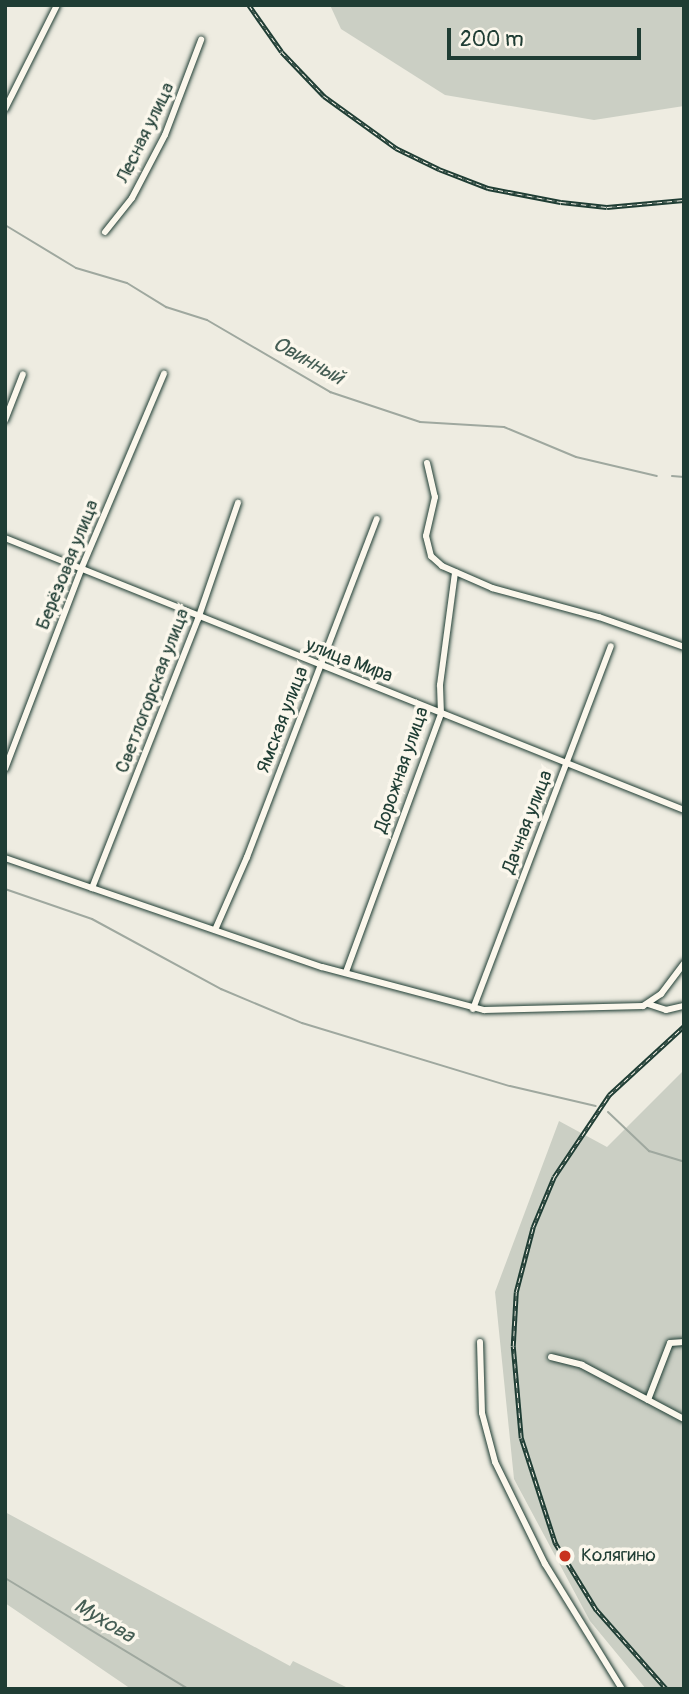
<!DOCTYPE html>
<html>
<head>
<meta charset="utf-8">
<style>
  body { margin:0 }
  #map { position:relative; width:689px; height:1694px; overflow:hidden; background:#eeece1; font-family:Pangolin,sans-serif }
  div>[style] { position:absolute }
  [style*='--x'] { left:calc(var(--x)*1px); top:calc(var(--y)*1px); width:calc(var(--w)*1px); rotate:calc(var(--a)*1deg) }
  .green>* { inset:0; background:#cbcfc4 }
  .stream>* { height:2px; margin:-1px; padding:0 1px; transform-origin:1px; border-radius:1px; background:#9fa89f }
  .roads { filter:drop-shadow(0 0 2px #1f3d34) drop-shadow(0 0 2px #1f3d34) }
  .street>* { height:6px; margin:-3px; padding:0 3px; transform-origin:3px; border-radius:3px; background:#fbf7ec }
  .rail>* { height:4.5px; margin-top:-2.25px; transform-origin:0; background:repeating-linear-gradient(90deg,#fbf7ec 0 5px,#1f3d34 0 10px); box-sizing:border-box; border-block:2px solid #1f3d34 }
  .dots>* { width:19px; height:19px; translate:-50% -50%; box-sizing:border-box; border:4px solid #fbf7ec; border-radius:50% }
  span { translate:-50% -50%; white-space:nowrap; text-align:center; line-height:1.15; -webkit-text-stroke:7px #fbf7ec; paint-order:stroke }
  .street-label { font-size:19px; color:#1f3d34 }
  .poi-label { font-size:19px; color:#1f3d34 }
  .left { translate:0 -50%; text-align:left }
  .water-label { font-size:21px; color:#455d54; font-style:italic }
  .frame { position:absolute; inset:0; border:7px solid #1f3d34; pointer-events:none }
  .scale { position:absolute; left:447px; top:28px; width:194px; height:32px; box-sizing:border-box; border:4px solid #1f3d34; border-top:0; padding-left:9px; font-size:21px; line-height:24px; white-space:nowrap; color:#1f3d34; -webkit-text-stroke:5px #fbf7ec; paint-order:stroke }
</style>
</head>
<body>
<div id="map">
  <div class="green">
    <i style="clip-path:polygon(330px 5px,684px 5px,684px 106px,594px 120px,445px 95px,341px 29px)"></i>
    <i style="clip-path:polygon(684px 1070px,684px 1689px,646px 1689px,590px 1621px,514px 1479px,495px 1292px,559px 1121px,607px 1147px)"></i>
    <i style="clip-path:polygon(5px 1512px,290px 1666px,293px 1661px,350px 1689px,131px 1689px,5px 1603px)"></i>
  </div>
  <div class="stream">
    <i style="--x:5;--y:225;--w:83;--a:31.2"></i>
    <i style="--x:76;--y:268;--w:53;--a:16.4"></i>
    <i style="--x:127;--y:283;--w:46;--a:31.6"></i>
    <i style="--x:166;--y:307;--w:43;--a:17.6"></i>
    <i style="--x:207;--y:320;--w:143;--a:30.3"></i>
    <i style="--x:330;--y:392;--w:95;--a:18.4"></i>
    <i style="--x:420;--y:422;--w:84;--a:3.4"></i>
    <i style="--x:504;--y:427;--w:78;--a:22.6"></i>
    <i style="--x:576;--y:457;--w:83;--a:13.2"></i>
    <i style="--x:672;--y:476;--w:12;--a:5"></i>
    <i style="--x:5;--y:889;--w:92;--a:19"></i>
    <i style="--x:92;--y:919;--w:147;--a:28.5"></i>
    <i style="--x:221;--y:989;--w:88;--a:22.8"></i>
    <i style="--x:302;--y:1023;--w:217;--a:16.9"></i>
    <i style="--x:510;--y:1086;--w:88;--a:13.1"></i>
    <i style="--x:608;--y:1112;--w:57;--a:43.6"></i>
    <i style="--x:649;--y:1151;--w:37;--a:17"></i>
    <i style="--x:5;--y:1578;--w:214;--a:31.2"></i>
  </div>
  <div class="roads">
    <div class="street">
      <i style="--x:5;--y:109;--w:116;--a:-63.4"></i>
      <i style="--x:105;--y:232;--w:43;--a:-51.5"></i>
      <i style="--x:132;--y:198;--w:71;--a:-62.4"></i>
      <i style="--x:165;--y:135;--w:102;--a:-69.2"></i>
      <i style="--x:5;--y:420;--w:49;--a:-68.6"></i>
      <i style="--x:427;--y:463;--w:35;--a:77"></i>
      <i style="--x:435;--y:497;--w:40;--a:103"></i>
      <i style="--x:426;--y:536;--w:21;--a:76"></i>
      <i style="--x:431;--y:556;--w:15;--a:42"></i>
      <i style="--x:442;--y:566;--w:55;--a:23.7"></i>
      <i style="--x:492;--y:588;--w:111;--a:15.2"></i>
      <i style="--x:599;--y:617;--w:90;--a:19.4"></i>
      <i style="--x:5;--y:538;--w:731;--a:21.83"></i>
      <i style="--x:5;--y:769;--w:216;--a:-69.1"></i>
      <i style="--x:82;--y:567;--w:210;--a:-67"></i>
      <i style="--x:5;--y:858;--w:335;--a:19"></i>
      <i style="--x:322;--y:967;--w:168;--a:14.9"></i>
      <i style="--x:484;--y:1010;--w:159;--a:-1.4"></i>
      <i style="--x:643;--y:1006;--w:22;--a:-34"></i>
      <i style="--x:661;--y:994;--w:39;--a:-53"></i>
      <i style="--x:92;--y:888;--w:289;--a:-68.5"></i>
      <i style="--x:198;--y:619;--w:123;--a:-71"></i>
      <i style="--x:215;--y:930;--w:80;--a:-66.3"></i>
      <i style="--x:247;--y:857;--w:362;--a:-69"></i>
      <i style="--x:346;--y:972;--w:275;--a:-69.8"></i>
      <i style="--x:441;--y:714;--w:29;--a:-92"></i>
      <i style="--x:440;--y:685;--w:114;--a:-82.4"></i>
      <i style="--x:648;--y:1004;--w:19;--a:18"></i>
      <i style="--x:666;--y:1010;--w:18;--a:-13"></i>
      <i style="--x:473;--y:1009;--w:388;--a:-69.2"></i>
      <i style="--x:480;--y:1342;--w:71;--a:88.4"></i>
      <i style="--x:482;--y:1413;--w:51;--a:75.1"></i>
      <i style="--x:495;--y:1462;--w:114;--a:63.9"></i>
      <i style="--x:545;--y:1564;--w:147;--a:58.4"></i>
      <i style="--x:551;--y:1357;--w:32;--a:14"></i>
      <i style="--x:582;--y:1365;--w:115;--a:27.9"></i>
      <i style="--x:648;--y:1400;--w:61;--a:-68.9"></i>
      <i style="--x:670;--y:1343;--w:14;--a:-4"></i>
    </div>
  </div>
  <div class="rail">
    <i style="--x:249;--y:5;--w:57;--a:54.9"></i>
    <i style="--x:282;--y:52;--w:61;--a:46.3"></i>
    <i style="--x:324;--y:96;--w:89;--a:35.8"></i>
    <i style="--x:396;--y:148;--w:48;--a:26"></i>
    <i style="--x:439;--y:169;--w:53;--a:21.2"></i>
    <i style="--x:488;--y:188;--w:74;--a:10.9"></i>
    <i style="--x:561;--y:202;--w:46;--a:6.2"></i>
    <i style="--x:607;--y:207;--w:77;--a:-5.2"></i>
    <i style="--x:666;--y:1689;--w:106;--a:-131.5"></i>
    <i style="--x:596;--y:1610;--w:79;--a:-121.5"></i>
    <i style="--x:555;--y:1543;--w:110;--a:-107.9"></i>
    <i style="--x:521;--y:1438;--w:92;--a:-95"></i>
    <i style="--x:513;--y:1346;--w:54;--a:-86.8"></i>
    <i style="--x:516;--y:1292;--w:67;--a:-75.3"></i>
    <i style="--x:533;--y:1227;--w:54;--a:-67.2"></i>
    <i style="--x:554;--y:1177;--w:99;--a:-56.1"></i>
    <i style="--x:609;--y:1095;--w:102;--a:-42.6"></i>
  </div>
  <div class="dots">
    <i style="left:565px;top:1556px;background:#c8321e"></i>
  </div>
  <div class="street-label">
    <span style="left:146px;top:133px;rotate:-64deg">Лесная улица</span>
    <span style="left:68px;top:565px;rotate:-68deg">Берёзовая улица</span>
    <span style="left:349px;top:661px;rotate:21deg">улица Мира</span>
    <span style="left:153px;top:691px;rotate:-69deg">Светлогорская улица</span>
    <span style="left:283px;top:720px;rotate:-69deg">Ямская улица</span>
    <span style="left:402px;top:770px;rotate:-71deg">Дорожная улица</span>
    <span style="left:528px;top:822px;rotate:-69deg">Дачная улица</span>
  </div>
  <div class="poi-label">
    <span class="left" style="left:581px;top:1556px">Колягино</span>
  </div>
  <div class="water-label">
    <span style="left:308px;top:361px;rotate:29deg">Овинный</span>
    <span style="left:104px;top:1621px;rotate:31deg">Мухова</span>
  </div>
  <div class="frame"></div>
  <div class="scale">200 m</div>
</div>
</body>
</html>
